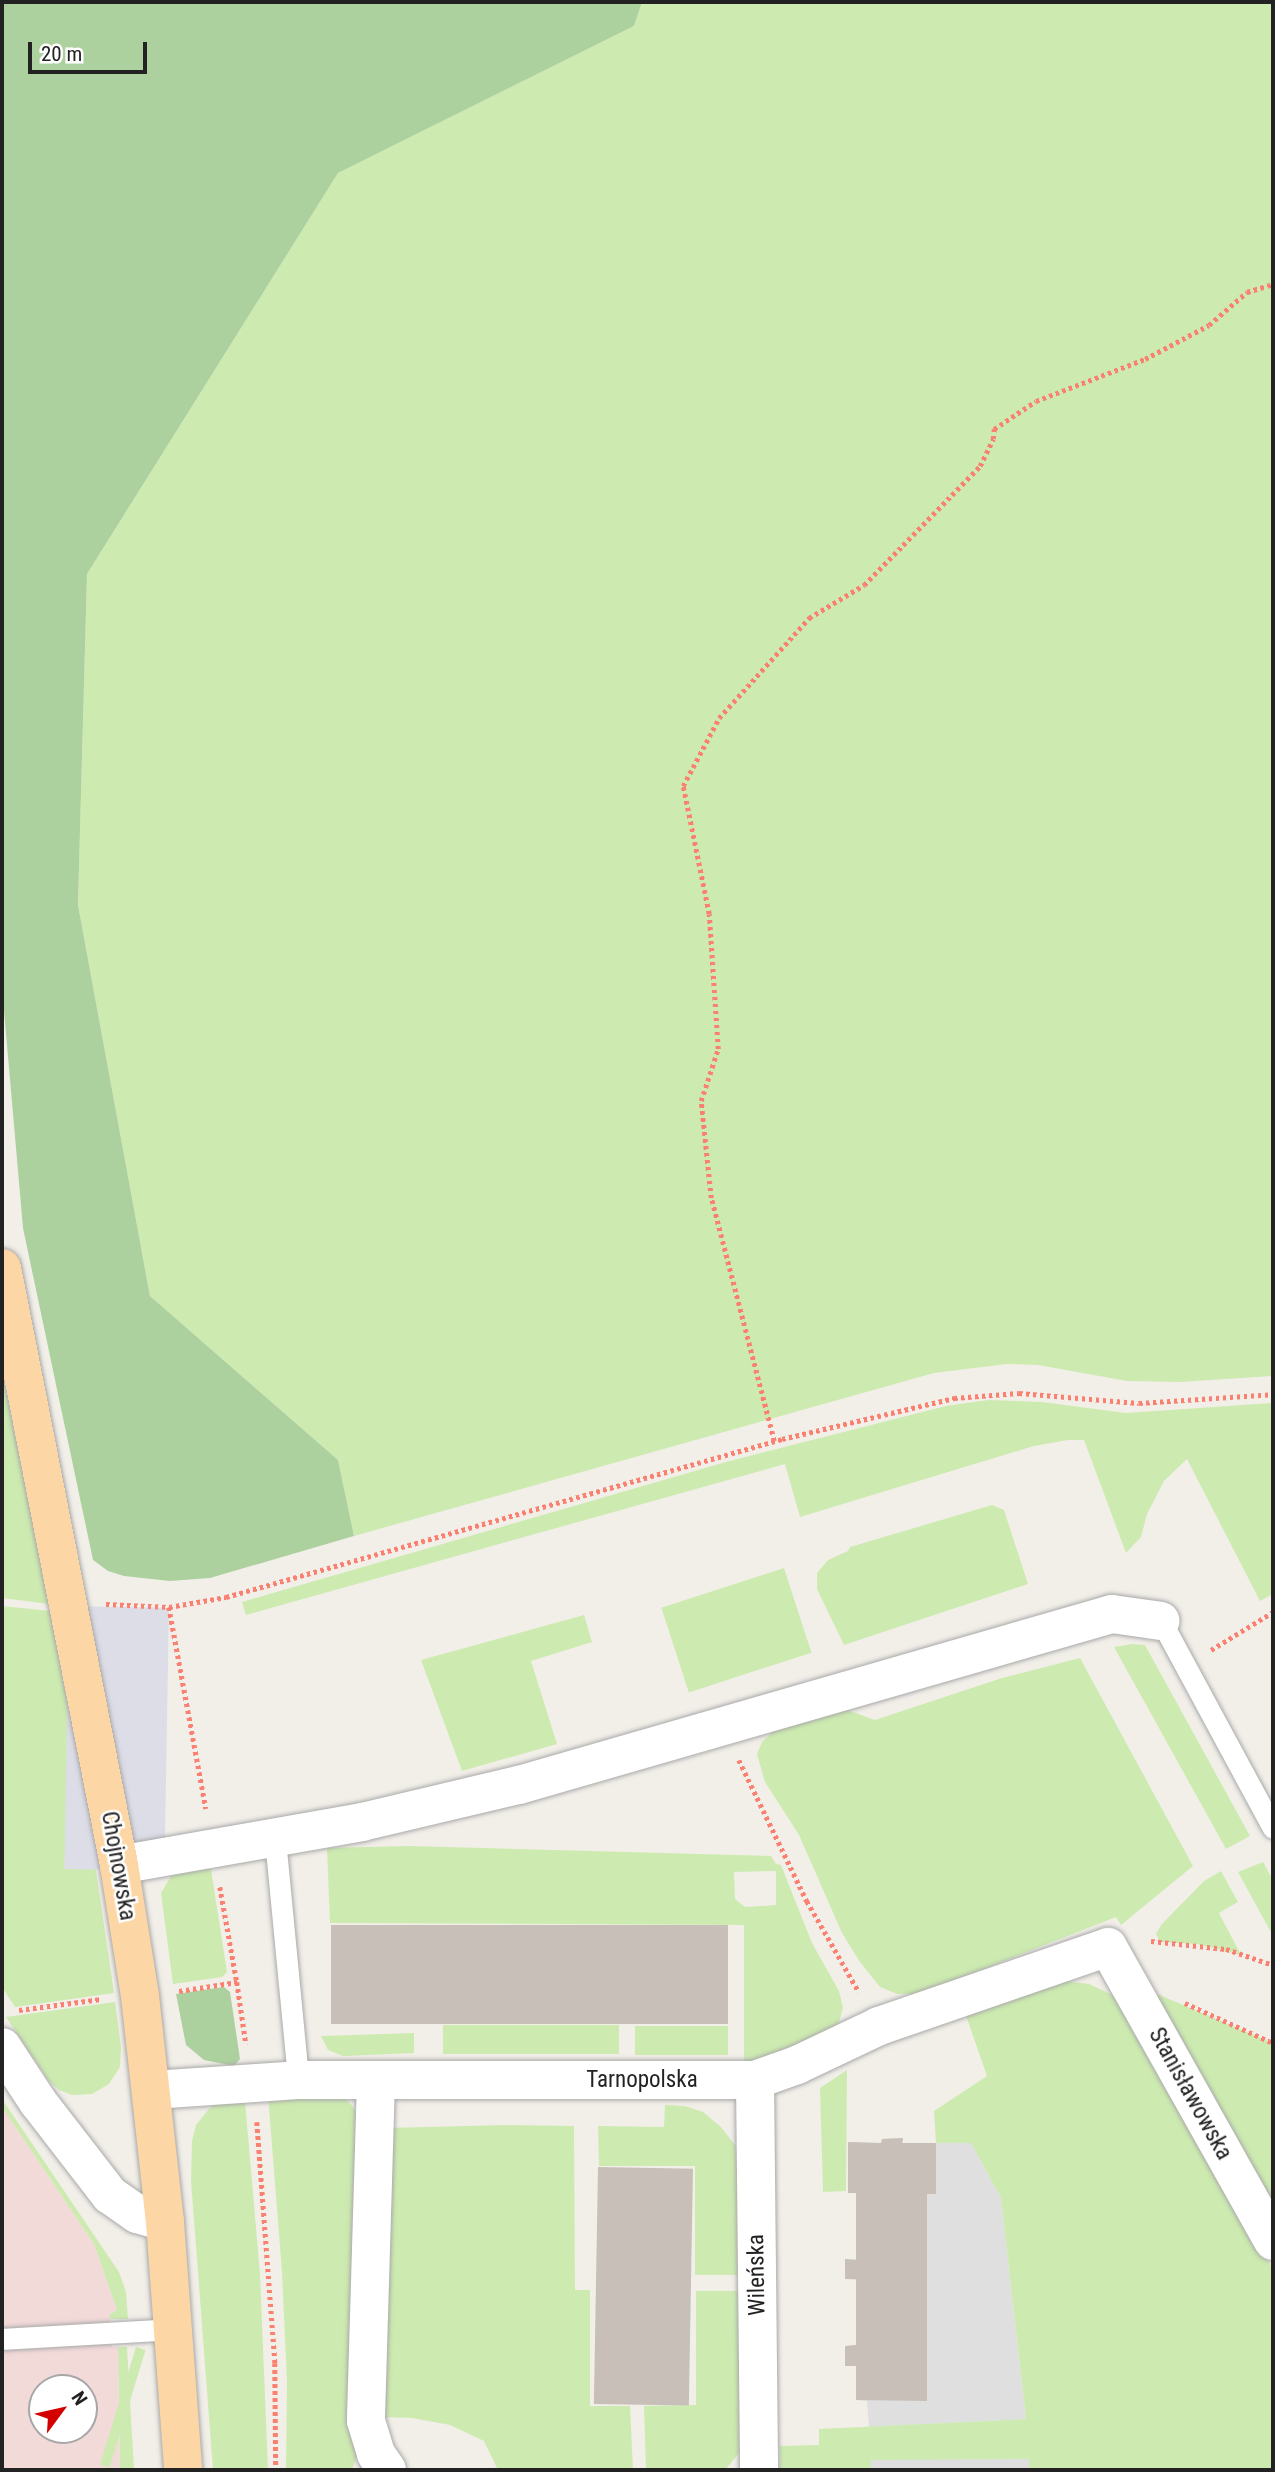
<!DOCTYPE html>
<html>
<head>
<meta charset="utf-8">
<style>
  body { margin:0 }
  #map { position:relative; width:1275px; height:2472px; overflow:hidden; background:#f2efe9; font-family:"Roboto Condensed",sans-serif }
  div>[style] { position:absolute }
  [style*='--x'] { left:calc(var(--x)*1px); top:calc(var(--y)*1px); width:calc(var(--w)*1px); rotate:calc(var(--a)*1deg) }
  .residential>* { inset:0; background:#e0dfdf; transform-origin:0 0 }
  .commercial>* { inset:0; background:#f2dad9 }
  .grass>* { inset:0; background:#cdebb0; transform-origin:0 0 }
  .forest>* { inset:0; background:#add19e }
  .plaza>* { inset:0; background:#dddde8; transform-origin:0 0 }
  .building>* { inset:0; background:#c7bfb8; transform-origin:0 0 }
  .path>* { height:4.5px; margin-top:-2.25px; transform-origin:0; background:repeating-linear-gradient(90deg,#fa8072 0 3.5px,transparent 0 7px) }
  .roads { filter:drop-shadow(0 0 2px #a9a9a9) drop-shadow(0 0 2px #a9a9a9) }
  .lane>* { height:21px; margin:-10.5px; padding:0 10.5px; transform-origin:10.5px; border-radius:10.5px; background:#fff }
  .street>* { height:38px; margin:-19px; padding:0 19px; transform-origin:19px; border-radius:19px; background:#fff }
  .primary>* { height:38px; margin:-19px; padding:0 19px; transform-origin:19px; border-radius:19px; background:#fcd6a4 }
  span { translate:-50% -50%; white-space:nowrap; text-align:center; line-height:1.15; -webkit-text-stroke:5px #fff; paint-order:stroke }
  .street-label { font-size:23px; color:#222 }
  .frame { position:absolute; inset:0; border:4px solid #222; pointer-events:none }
  .north { position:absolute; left:28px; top:2374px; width:70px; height:70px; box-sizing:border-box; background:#fff; border:2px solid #a7a7a7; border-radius:50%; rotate:57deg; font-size:19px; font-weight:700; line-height:28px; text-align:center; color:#222 }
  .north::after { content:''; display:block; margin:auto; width:24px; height:32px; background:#d40000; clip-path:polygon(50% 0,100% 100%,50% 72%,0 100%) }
  .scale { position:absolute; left:28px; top:42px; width:119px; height:32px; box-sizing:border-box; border:4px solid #222; border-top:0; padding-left:9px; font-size:21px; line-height:24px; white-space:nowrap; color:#222; -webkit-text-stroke:5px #fff; paint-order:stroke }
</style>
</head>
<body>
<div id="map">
  <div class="residential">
    <i style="clip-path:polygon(903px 2138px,903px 2143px,971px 2143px,1001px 2198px,1026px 2419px,869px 2427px,867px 2401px,856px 2400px,856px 2366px,845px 2366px,845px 2346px,856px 2345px,856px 2280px,845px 2279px,845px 2259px,856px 2259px,856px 2193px,848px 2193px,848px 2142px,881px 2143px,882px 2139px)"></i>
    <i style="left:1029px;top:2459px;width:11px;height:158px;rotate:90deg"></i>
  </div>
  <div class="commercial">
    <i style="clip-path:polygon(evenodd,2px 2107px,94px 2244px,117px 2310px,110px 2314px,110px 2319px,112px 2347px,118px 2347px,120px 2470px,2px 2470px,2px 2107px,42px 2388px,84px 2388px,84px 2430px,42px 2430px,42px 2388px)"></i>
  </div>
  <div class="grass">
    <i style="clip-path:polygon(642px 2px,1273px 2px,1273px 1376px,1180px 1382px,1127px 1381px,1038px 1365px,1007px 1364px,934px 1373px,354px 1536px,338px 1460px,150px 1296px,78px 905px,87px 574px,338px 173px,634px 26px)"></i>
    <i style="clip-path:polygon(2px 1371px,49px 1604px,2px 1598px)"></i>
    <i style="clip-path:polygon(988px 1400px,1042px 1402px,1126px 1413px,1273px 1403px,1273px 1594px,1260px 1601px,1187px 1459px,1164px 1481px,1147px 1514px,1141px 1537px,1126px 1553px,1084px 1440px,1068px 1440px,1034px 1446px,800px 1517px,785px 1464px,246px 1615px,242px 1602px,726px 1462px,946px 1406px)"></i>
    <i style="clip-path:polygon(992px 1505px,1004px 1510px,1028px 1584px,844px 1645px,817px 1589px,817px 1573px,828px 1560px,848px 1551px,850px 1547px)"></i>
    <i style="left:784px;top:1568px;width:89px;height:129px;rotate:72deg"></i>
    <i style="clip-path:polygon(2px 1606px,51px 1611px,91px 1837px,114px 1993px,15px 2007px,2px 1987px)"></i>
    <i style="clip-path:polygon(584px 1615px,592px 1642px,531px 1661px,557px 1744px,462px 1771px,421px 1660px)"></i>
    <i style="clip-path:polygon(1132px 1644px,1145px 1645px,1250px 1836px,1226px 1849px,1114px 1647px)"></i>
    <i style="clip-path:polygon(1080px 1658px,1193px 1866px,1121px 1925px,1116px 1917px,920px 1994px,897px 1994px,880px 1987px,860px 1962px,842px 1933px,799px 1835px,765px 1782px,757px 1754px,762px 1742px,778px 1727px,834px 1705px,875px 1720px,1002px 1678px)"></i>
    <i style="clip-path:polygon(evenodd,409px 1846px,771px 1856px,776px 1864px,781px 1865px,812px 1943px,839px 1991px,843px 2008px,838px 2026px,833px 2033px,744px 2064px,744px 1925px,330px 1923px,327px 1848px,409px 1846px,776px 1871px,776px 1905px,745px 1907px,735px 1899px,734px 1872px,776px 1871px)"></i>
    <i style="clip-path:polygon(1263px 1862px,1273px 1880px,1273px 1936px,1238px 1872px)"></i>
    <i style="clip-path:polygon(210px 1863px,227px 1972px,222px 1977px,173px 1984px,161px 1893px,174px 1871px)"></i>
    <i style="clip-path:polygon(1221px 1871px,1238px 1902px,1219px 1913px,1241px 1955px,1197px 1944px,1160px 1942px,1156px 1934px,1161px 1925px,1204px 1881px)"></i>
    <i style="clip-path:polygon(1055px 1980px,1089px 1984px,1117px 1997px,1156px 2050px,1273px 2270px,1273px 2470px,1029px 2470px,1029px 2459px,871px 2460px,871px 2470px,780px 2470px,780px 2446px,819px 2445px,819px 2429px,1026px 2419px,1001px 2198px,971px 2143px,936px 2143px,934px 2111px,987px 2076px,964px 2010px)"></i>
    <i style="clip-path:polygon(1157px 1994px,1273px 2043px,1273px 2214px,1158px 1999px)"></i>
    <i style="clip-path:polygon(115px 2002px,121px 2047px,120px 2067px,109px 2084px,92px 2094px,72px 2095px,59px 2090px,49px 2081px,6px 2017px)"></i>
    <i style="left:443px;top:2025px;width:176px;height:29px"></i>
    <i style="left:635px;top:2026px;width:93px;height:29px"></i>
    <i style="clip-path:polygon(414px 2033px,414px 2053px,343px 2056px,328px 2050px,321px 2036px)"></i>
    <i style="clip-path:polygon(847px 2070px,846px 2191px,823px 2192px,820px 2088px)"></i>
    <i style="clip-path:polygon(268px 2095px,340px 2095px,351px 2104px,359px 2117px,360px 2448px,352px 2470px,286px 2470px,287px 2382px,282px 2272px)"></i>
    <i style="clip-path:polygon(245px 2101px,260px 2274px,268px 2470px,213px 2470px,191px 2181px,192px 2141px,196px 2125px,213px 2104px)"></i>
    <i style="clip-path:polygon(4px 2102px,119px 2272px,126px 2292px,128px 2319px,110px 2319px,110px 2314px,117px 2310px,94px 2244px,2px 2107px)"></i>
    <i style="clip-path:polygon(665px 2105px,685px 2106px,703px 2112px,721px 2127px,735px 2145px,739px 2154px,743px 2275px,695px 2275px,695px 2166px,599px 2166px,598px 2126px,664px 2127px)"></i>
    <i style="clip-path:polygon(505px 2125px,574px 2126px,575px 2290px,590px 2290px,590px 2406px,630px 2406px,633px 2470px,498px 2470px,484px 2441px,450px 2425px,412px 2418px,382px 2417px,386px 2128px)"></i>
    <i style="clip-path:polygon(696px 2291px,744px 2291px,740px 2452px,725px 2470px,646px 2470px,644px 2406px,696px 2405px)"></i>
    <i style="clip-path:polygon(118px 2347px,127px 2347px,134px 2470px,120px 2470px)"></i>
    <i style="left:136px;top:2347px;width:10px;height:123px;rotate:17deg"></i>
  </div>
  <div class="forest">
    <i style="clip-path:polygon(2px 2px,642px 2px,634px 26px,338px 173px,87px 574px,78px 905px,150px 1296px,338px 1460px,354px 1536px,210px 1578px,170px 1581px,124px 1576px,108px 1571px,93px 1560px,23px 1228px,2px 988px)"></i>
    <i style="clip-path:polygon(224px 1987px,230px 1992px,240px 2059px,234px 2066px,204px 2060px,186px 2045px,176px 1994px)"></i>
  </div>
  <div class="plaza">
    <i style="left:69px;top:1606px;width:100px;height:263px;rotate:1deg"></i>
  </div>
  <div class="building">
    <i style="left:331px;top:1925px;width:397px;height:99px"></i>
    <i style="clip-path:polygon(903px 2138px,902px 2143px,936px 2143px,936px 2194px,927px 2194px,927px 2401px,856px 2400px,856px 2366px,845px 2366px,845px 2346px,856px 2345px,856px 2279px,845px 2279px,845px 2259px,856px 2260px,856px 2193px,848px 2193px,848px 2142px,881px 2143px,882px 2139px)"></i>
    <i style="left:598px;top:2167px;width:95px;height:237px;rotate:1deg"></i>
  </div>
  <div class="path">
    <i style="--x:774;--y:1441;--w:251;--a:-104.5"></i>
    <i style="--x:711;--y:1198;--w:98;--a:-95.9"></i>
    <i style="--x:701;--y:1101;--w:55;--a:-71.9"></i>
    <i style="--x:718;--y:1049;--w:135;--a:-93.8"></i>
    <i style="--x:709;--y:914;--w:131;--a:-101.5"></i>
    <i style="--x:683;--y:786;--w:77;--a:-62.1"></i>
    <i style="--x:719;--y:718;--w:135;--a:-48"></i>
    <i style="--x:809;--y:618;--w:64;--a:-31"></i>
    <i style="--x:864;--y:585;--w:166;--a:-45.7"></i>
    <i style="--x:980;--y:466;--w:30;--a:-64"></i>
    <i style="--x:993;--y:439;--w:10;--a:-84"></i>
    <i style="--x:994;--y:429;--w:50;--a:-33.7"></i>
    <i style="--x:1036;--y:401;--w:117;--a:-21.1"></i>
    <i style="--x:1145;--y:359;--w:72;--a:-28"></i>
    <i style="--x:1209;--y:325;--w:50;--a:-41"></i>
    <i style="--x:1247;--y:292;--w:27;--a:-17"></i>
    <i style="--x:106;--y:1604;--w:63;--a:2.7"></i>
    <i style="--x:169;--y:1607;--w:58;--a:-10"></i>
    <i style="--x:226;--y:1597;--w:578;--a:-15.86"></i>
    <i style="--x:782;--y:1439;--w:177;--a:-13.4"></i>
    <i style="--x:954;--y:1398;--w:65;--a:-4.4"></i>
    <i style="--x:1019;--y:1393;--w:120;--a:4.8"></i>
    <i style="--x:1139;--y:1403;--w:134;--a:-3.8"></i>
    <i style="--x:169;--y:1607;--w:205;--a:79.6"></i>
    <i style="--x:1211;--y:1650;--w:73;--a:-31.5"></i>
    <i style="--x:739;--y:1760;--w:157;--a:64.3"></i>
    <i style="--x:807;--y:1901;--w:105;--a:60.3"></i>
    <i style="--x:220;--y:1887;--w:97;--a:79.9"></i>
    <i style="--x:1151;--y:1941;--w:75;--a:6.1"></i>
    <i style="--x:1226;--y:1949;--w:50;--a:18.8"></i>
    <i style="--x:179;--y:1991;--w:59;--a:-8.8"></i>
    <i style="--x:237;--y:1982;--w:63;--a:81.7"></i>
    <i style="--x:1185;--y:2003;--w:97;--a:24.4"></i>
    <i style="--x:19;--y:2010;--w:83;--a:-7.6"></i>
    <i style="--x:257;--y:2122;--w:242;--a:85.7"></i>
    <i style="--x:275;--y:2363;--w:107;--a:89.5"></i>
  </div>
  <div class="roads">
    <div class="lane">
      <i style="--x:1161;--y:1621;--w:235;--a:61.6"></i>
      <i style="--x:275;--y:1839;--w:242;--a:84.5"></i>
      <i style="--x:2;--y:2339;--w:172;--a:-3.3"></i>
    </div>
    <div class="street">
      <i style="--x:119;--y:1865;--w:247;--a:-10"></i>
      <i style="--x:362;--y:1822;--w:161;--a:-13.3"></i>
      <i style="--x:519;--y:1785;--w:617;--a:-16.09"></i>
      <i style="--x:1112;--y:1614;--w:49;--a:8.1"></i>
      <i style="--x:2;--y:2047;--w:66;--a:56.8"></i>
      <i style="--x:38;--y:2102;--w:118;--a:52.3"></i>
      <i style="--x:110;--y:2195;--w:33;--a:35"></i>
      <i style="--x:137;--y:2214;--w:29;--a:16"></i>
      <i style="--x:376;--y:2080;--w:341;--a:91.7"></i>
      <i style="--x:366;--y:2421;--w:34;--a:73"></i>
      <i style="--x:376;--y:2454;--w:19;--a:55"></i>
      <i style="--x:755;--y:2080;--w:390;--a:89.4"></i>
      <i style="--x:153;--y:2090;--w:145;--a:-3.9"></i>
      <i style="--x:298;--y:2080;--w:457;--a:0"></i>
      <i style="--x:755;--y:2080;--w:45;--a:-19.7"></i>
      <i style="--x:797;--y:2065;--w:91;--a:-25.4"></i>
      <i style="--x:879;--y:2026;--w:242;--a:-19"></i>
      <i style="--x:1108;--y:1947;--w:337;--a:60.7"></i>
    </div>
    <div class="primary">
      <i style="--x:2;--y:1268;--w:608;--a:78.91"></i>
      <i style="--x:119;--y:1865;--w:133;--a:80.9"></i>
      <i style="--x:140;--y:1996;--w:227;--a:83.7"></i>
      <i style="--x:165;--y:2222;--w:249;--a:85.8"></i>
    </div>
  </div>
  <div class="street-label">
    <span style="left:118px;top:1866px;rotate:80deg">Chojnowska</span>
    <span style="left:642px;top:2080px">Tarnopolska</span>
    <span style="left:1190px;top:2094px;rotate:61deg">Stanisławowska</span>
    <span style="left:757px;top:2275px;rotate:-91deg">Wileńska</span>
  </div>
  <div class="frame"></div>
  <div class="north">N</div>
  <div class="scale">20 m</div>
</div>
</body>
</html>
